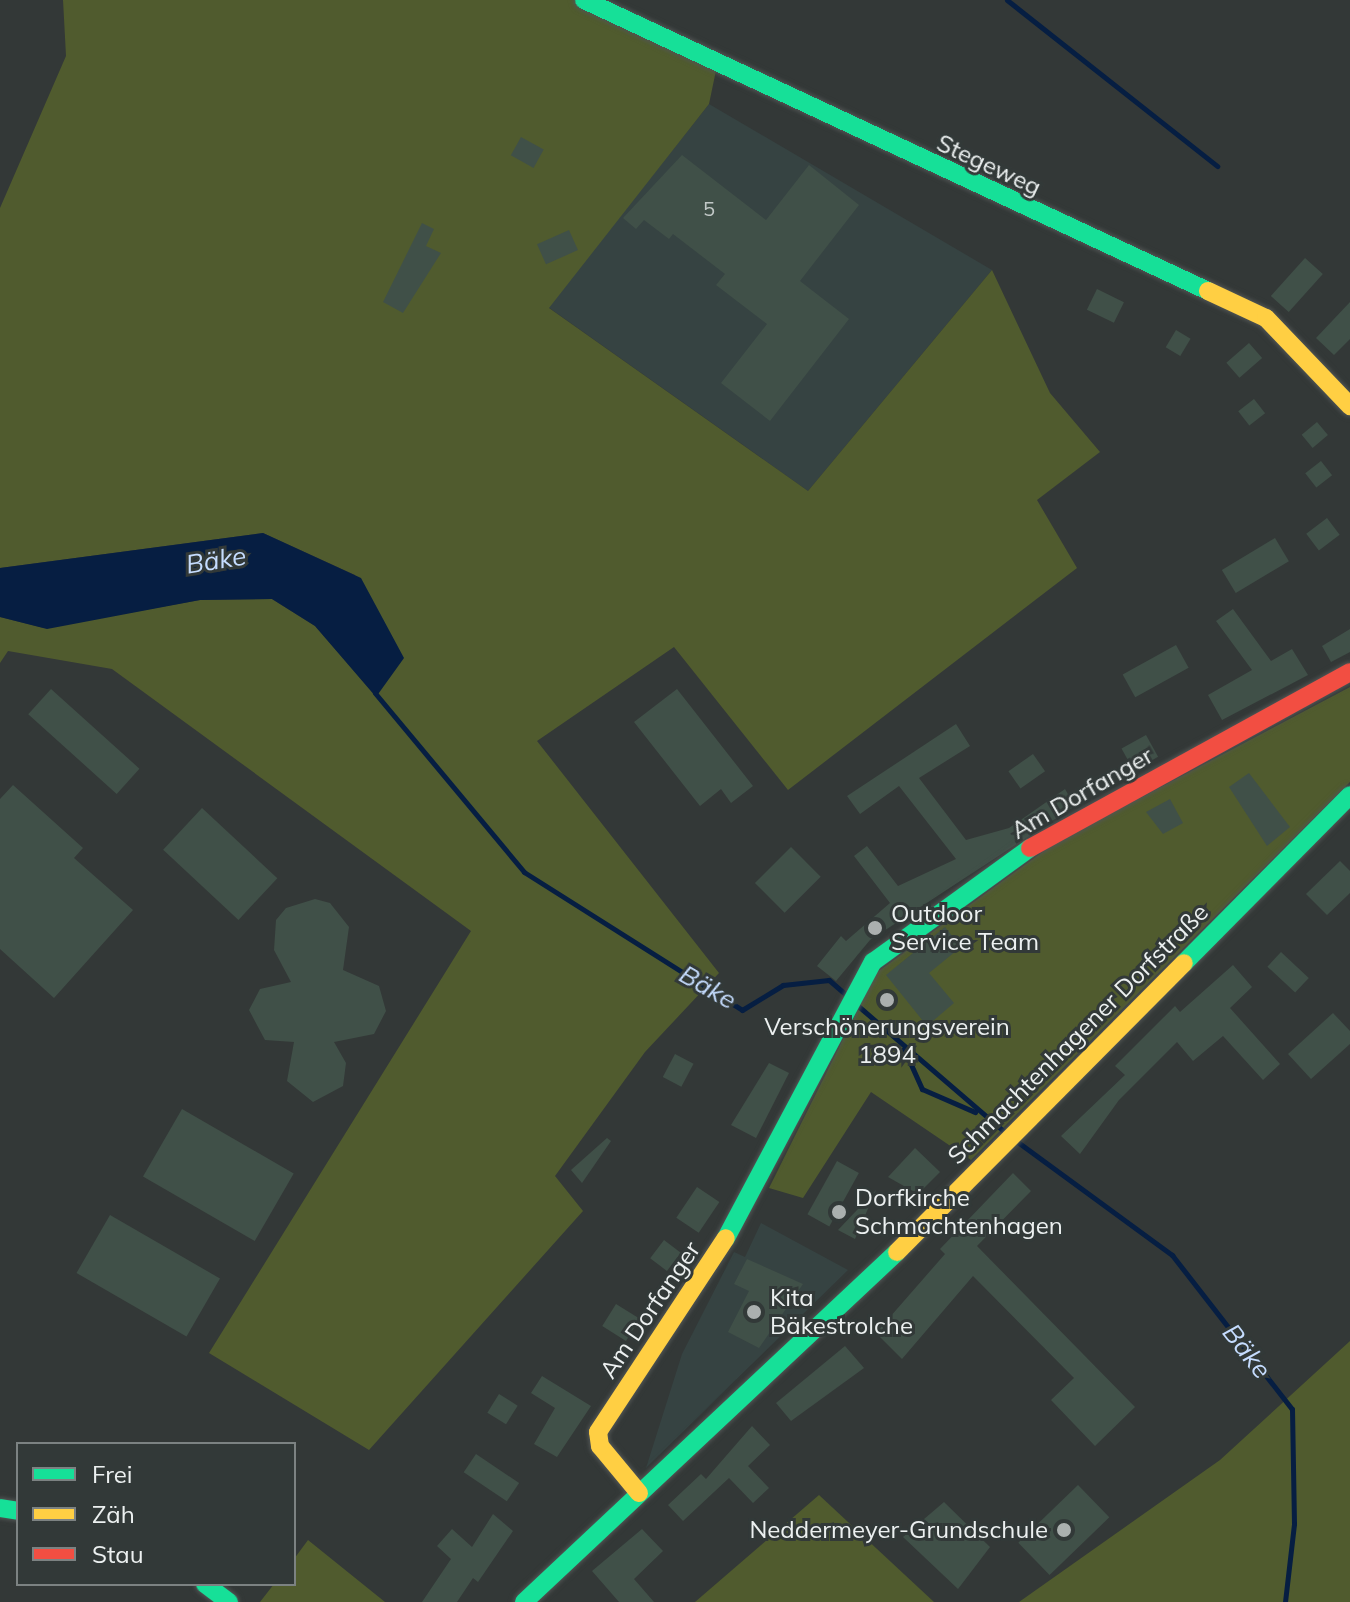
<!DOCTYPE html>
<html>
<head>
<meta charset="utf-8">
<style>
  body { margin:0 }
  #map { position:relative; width:1350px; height:1602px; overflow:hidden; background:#333837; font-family:Mulish,sans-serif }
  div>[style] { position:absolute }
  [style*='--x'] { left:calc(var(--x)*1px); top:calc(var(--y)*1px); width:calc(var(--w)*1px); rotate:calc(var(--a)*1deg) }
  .built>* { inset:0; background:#364342 }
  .green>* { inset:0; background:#505b2e }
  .water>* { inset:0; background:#061e42 }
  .stream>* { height:5px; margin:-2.5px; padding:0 2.5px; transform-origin:2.5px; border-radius:2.5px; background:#061e42 }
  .building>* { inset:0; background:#405048; transform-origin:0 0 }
  .roads { filter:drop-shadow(0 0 2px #515554) drop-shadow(0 0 2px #515554) }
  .fast>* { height:18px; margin:-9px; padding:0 9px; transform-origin:9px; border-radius:9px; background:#16e098 }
  .slow>* { height:18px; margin:-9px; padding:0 9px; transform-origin:9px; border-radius:9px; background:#ffcf43 }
  .jam>* { height:18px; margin:-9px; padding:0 9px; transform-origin:9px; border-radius:9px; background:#f24e42 }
  .dots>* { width:22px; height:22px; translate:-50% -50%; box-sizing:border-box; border:4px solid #323938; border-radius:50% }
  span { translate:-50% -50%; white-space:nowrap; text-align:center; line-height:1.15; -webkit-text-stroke:6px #323938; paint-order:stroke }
  .number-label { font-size:20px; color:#c1c8c6 }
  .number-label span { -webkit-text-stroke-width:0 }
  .street-label { font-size:24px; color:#ecf0f0 }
  .poi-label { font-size:24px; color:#ecf0f0 }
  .left { translate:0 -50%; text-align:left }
  .right { translate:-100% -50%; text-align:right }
  .water-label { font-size:26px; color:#c5dcfe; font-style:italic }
  .legend { position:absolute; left:16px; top:1442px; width:280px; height:144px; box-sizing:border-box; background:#323938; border:2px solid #7c8282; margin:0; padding:10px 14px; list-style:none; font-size:24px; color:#ecf0f0 }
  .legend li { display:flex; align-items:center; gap:16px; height:40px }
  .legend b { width:40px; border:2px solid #7c8282 }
</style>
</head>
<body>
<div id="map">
  <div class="built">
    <i style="clip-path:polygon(709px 104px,992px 270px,808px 491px,548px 307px)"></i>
    <i style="clip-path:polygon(761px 1223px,848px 1270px,646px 1468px,682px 1354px,734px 1252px,745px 1257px)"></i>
  </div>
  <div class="green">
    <i style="clip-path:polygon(63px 0,602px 0,719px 56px,709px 104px,549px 308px,808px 491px,992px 270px,1050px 393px,1100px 452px,1037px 500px,1077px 568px,788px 790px,674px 647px,537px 741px,719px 973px,645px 1052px,555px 1176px,583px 1211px,369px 1450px,209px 1353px,471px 931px,112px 669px,8px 651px,0 663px,0 617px,44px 628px,200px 600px,272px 599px,315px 626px,376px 696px,355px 575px,263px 533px,0 568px,0 208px,66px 56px)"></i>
    <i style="clip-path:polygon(1350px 687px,1350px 782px,971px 1160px,871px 1092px,803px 1198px,769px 1188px,876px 973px,1055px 843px)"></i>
    <i style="clip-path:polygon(1350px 1341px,1350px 1602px,1019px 1602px,1220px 1460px)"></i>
    <i style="clip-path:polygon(819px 1495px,934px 1602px,695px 1602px)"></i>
    <i style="clip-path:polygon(308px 1540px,385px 1602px,260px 1602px,274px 1584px,294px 1584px,294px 1559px)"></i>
  </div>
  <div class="water">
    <i style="clip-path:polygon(263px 533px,361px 578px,404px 658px,376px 697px,315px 626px,272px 599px,200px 600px,47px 629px,0 617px,0 568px)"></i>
  </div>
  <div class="stream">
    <i style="--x:1007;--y:0;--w:268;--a:38.3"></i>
    <i style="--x:375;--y:693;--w:233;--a:50.2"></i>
    <i style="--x:524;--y:872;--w:258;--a:32.3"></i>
    <i style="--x:742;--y:1010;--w:48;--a:-31.4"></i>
    <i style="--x:783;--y:985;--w:46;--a:-6.2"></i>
    <i style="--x:829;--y:980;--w:28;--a:41"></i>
    <i style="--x:857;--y:1005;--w:198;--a:40.7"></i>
    <i style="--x:904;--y:1049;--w:44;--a:65.8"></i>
    <i style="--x:922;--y:1089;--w:58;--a:23.5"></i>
    <i style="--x:1015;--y:1140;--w:195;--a:36.2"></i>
    <i style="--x:1172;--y:1255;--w:195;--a:52.1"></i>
    <i style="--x:1292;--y:1409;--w:115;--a:89"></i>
    <i style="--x:1294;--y:1524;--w:79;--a:96.6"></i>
  </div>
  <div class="building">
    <i style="left:521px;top:137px;width:26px;height:21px;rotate:29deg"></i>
    <i style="clip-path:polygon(682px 155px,766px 220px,809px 165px,859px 205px,800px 281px,849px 319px,770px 421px,721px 383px,767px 324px,716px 285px,725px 274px,673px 234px,669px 239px,644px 220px,636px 229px,623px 218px)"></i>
    <i style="clip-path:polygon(422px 223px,434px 229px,426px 246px,441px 253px,403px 313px,383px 302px)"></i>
    <i style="left:569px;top:230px;width:22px;height:35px;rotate:66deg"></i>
    <i style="left:1305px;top:258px;width:24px;height:51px;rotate:42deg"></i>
    <i style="left:1097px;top:289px;width:30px;height:23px;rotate:26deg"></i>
    <i style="clip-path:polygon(1350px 302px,1350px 339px,1334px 355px,1316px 338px)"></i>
    <i style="left:1176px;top:330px;width:17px;height:20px;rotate:31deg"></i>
    <i style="left:1249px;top:343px;width:20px;height:30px;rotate:49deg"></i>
    <i style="left:1254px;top:399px;width:18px;height:20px;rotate:52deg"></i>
    <i style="left:1317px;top:422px;width:17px;height:20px;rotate:50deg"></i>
    <i style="left:1321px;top:461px;width:18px;height:20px;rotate:52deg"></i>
    <i style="left:1327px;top:518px;width:21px;height:26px;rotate:53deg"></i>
    <i style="left:1275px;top:538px;width:27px;height:62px;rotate:59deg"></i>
    <i style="clip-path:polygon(1233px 609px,1271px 661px,1292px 649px,1308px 675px,1222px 720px,1208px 695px,1252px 670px,1216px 621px)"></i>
    <i style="clip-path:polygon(1350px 629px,1350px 652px,1331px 662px,1322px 646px)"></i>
    <i style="left:1176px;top:645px;width:26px;height:61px;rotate:61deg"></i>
    <i style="left:51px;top:689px;width:119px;height:34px;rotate:42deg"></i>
    <i style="clip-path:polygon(677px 689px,753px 786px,731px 803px,721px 789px,700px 806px,634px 722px)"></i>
    <i style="clip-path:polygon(956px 724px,970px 746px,919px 778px,966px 840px,1009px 828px,1065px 789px,1075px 806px,870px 940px,836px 981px,817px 966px,841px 936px,846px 941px,890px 903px,854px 856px,867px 846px,898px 886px,956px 859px,899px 786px,860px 814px,847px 796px)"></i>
    <i style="left:1146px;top:735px;width:25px;height:28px;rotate:61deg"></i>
    <i style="left:1033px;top:754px;width:21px;height:30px;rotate:55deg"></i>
    <i style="clip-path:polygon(1249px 773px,1290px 827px,1267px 846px,1229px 787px)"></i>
    <i style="clip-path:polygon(13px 785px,83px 848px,74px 858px,133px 910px,54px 998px,0 949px,0 799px)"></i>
    <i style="clip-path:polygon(1170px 799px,1183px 823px,1163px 834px,1146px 812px)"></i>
    <i style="left:202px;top:808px;width:103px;height:57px;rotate:43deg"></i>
    <i style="left:791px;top:847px;width:42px;height:51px;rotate:45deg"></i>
    <i style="clip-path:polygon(1340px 861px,1350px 871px,1350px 893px,1327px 915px,1306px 894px)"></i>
    <i style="clip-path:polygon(315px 899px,330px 903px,349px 927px,343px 970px,379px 986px,386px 1011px,374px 1034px,334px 1042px,346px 1063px,343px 1086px,313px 1102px,287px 1081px,294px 1042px,265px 1040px,249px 1010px,260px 989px,291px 982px,274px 950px,276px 920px,286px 908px)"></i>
    <i style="clip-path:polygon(945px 927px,961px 947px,929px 973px,954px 1003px,927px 1026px,886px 975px)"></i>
    <i style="left:1281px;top:952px;width:38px;height:20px;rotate:43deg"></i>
    <i style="clip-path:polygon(1233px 965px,1252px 987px,1230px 1008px,1280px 1064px,1263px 1080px,1223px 1036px,1193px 1061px,1177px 1042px,1119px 1100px,1080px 1154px,1061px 1136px,1125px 1075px,1115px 1066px,1175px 1006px,1180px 1012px)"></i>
    <i style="clip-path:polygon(1333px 1013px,1350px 1031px,1350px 1044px,1311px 1079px,1288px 1054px)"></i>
    <i style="left:675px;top:1054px;width:21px;height:26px;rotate:28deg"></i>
    <i style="clip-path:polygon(769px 1063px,789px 1073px,756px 1138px,731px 1125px)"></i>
    <i style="left:182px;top:1109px;width:129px;height:78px;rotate:30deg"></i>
    <i style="clip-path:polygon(607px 1138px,611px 1141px,582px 1183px,571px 1170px)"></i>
    <i style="clip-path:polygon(915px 1148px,940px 1172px,918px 1194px,888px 1177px)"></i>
    <i style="left:837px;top:1161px;width:25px;height:61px;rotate:29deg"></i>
    <i style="clip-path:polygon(1013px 1173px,1031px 1191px,977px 1246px,1135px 1407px,1095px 1446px,1051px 1400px,1074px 1378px,973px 1276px,902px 1359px,876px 1333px,945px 1254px,940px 1249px)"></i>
    <i style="left:697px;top:1187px;width:27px;height:37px;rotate:34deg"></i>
    <i style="clip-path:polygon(876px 1190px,855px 1239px,838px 1230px)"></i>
    <i style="left:110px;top:1215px;width:127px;height:67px;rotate:30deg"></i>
    <i style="left:664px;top:1240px;width:21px;height:23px;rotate:37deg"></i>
    <i style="clip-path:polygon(747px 1259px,803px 1284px,759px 1348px,728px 1332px,749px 1291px,734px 1284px)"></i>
    <i style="left:616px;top:1304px;width:28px;height:26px;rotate:32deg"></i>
    <i style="clip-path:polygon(845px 1346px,864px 1368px,791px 1421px,776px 1403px)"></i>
    <i style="clip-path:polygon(542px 1376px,591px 1406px,557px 1457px,534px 1444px,555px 1408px,531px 1393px)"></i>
    <i style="left:499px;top:1394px;width:22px;height:22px;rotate:32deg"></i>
    <i style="clip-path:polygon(752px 1426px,770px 1445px,748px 1466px,769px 1488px,753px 1503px,729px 1478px,683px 1521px,668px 1505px,701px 1474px,706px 1479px)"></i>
    <i style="left:476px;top:1454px;width:52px;height:22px;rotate:34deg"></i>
    <i style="left:1078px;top:1485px;width:45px;height:83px;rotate:46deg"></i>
    <i style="clip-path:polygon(944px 1502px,990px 1547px,958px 1589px,903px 1537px)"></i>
    <i style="clip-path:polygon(493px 1514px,513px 1531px,478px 1582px,473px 1578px,457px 1602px,422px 1602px,451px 1559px,437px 1546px,452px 1529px,472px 1547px)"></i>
    <i style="clip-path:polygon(642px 1529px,663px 1551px,634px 1579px,654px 1602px,619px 1602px,592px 1571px)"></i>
  </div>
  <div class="roads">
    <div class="fast">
      <i style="--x:584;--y:0;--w:689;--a:25"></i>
      <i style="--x:1184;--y:963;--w:236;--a:-45.3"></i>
      <i style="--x:726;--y:1238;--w:313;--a:-62"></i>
      <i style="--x:873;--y:962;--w:194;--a:-36"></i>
      <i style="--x:0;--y:1508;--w:18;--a:9"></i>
      <i style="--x:205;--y:1584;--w:30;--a:37"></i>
      <i style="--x:524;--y:1602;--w:511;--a:-43.18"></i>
    </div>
    <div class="slow">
      <i style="--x:1208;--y:291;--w:64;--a:25"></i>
      <i style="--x:1266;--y:318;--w:122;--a:46.3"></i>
      <i style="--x:897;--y:1252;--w:407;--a:-45.2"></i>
      <i style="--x:639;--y:1493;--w:61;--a:-129.7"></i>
      <i style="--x:600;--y:1446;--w:14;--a:-98"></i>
      <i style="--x:598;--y:1432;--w:232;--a:-56.6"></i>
    </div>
    <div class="jam">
      <i style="--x:1030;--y:848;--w:365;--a:-28.8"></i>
    </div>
  </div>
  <div class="dots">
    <i style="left:875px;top:928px;background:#abb0af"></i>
    <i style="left:887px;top:1000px;background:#abb0af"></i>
    <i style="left:839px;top:1212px;background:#abb0af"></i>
    <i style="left:754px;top:1312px;background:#abb0af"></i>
    <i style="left:1064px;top:1530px;background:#abb0af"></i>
  </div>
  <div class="number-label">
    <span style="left:709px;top:208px">5</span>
  </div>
  <div class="street-label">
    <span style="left:989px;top:165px;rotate:25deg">Stegeweg</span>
    <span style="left:1082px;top:793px;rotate:-30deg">Am Dorfanger</span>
    <span style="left:1078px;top:1034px;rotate:-45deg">Schmachtenhagener Dorfstraße</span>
    <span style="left:650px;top:1310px;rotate:-56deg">Am Dorfanger</span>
  </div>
  <div class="poi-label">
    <span class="left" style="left:891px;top:928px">Outdoor<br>Service Team</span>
    <span style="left:887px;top:1041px">Verschönerungsverein<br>1894</span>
    <span class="left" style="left:855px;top:1212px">Dorfkirche<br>Schmachtenhagen</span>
    <span class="left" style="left:770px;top:1312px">Kita<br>Bäkestrolche</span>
    <span class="right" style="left:1048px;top:1530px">Neddermeyer-Grundschule</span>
  </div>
  <div class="water-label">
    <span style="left:216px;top:560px;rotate:-9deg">Bäke</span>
    <span style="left:708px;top:987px;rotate:30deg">Bäke</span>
    <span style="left:1247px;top:1351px;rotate:52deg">Bäke</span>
  </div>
  <ul class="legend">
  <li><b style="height:10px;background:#16e098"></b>Frei</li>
  <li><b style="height:10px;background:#ffcf43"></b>Zäh</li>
  <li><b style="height:10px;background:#f24e42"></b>Stau</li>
  </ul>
</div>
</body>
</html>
